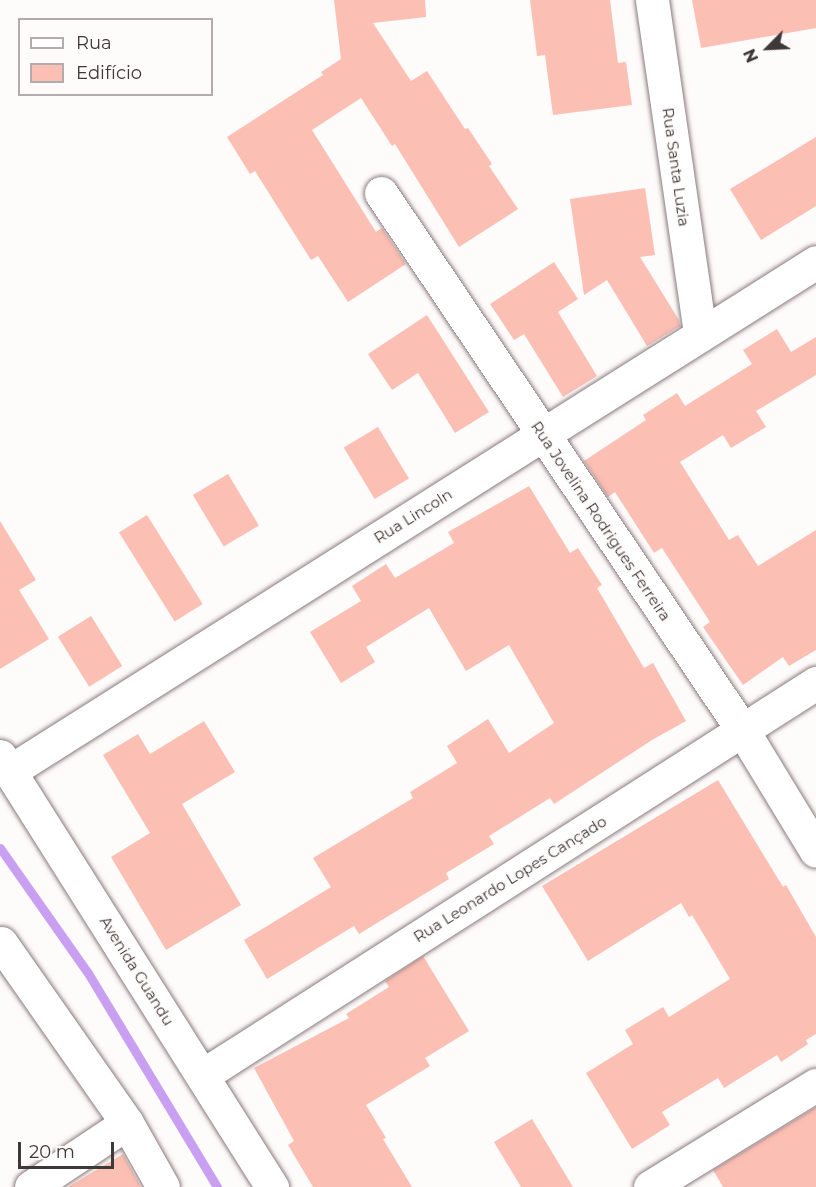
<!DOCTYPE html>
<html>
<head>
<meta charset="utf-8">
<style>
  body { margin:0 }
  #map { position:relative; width:816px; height:1187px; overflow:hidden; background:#fefbfb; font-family:Montserrat,sans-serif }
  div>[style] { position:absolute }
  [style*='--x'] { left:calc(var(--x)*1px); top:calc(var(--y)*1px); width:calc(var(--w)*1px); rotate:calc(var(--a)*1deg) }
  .stream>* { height:9px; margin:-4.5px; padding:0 4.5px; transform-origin:4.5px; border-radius:4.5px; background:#c89ff1 }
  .building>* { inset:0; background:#fcbfb4; transform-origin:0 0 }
  .roads { filter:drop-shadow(0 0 2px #8a7a7e) drop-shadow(0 0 2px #8a7a7e) }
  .minor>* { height:33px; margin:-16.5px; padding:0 16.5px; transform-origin:16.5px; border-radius:16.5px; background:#fff }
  span { translate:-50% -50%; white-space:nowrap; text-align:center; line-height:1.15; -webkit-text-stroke:4.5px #fefbfb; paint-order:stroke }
  .street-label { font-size:15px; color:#3f3839 }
  .legend { position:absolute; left:18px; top:18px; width:195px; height:78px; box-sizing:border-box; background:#fefbfb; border:2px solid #b2adad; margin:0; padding:8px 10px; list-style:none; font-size:18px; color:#3f3839 }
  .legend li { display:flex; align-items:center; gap:12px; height:30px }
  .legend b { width:30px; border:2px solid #b2adad }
  .north { position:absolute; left:738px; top:18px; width:60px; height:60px; -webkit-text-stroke:4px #fefbfb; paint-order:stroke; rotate:246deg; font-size:16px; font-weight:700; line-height:24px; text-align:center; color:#3f3839 }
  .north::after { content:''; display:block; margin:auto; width:21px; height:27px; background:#3f3839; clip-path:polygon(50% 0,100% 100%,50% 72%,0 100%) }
  .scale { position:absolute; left:18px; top:1142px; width:96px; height:27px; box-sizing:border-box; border:3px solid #3f3839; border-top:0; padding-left:8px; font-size:18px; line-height:21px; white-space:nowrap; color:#3f3839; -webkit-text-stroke:4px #fefbfb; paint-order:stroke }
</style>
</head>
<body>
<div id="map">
  <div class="stream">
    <i style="--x:0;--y:848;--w:153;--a:54.9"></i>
    <i style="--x:88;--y:973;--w:250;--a:58.9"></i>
  </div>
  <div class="building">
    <i style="clip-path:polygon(334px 0,425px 0,426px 17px,373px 23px,411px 81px,427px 71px,465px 129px,468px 128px,492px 164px,489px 166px,518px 209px,459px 247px,395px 144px,392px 146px,361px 98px,312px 130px,376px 232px,382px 228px,406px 264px,348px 302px,318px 256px,311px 260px,255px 171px,250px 174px,227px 137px,323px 75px,321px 72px,341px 59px)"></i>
    <i style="clip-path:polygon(530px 0,610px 0,618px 63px,626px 62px,632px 105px,553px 115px,545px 55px,537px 56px)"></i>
    <i style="clip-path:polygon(692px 0,816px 0,816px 28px,701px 48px)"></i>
    <i style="clip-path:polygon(816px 137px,816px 206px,761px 240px,730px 189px)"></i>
    <i style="clip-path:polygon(645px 188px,655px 255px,640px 257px,679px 320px,680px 326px,647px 346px,607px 280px,584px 295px,570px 199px)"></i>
    <i style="clip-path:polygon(554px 262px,578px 299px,558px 312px,597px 376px,563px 397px,524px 334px,514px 340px,490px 304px)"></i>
    <i style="clip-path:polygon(427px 315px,489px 412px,455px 433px,418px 373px,392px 390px,368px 354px)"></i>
    <i style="clip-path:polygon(777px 329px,791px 352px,816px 337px,816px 375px,756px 411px,766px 427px,731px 448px,723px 435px,680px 462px,729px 540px,738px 535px,758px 566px,816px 530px,816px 650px,789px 666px,783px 657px,743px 685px,703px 627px,710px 622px,662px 548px,654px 553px,615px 492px,608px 497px,584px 461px,646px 420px,643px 415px,677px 393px,685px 406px,752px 364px,743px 350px)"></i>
    <i style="left:378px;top:427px;width:60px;height:40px;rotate:59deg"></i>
    <i style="left:228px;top:474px;width:60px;height:41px;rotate:59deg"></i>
    <i style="clip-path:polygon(529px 486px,570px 553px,578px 548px,602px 585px,597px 588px,644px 668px,653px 663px,686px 721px,652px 740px,554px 804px,550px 798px,489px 836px,494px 844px,446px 873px,449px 879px,359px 934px,354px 926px,267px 979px,244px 940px,331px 887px,313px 858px,413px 798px,410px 792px,457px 763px,447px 746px,488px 719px,509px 753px,554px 723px,509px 645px,466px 671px,429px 608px,366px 647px,375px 662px,341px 683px,310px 632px,361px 601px,352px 586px,386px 564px,395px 578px,454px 543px,448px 532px)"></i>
    <i style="left:147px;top:515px;width:105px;height:33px;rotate:58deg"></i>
    <i style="clip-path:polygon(0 521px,36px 580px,19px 590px,49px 639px,0 669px)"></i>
    <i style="left:91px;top:616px;width:59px;height:39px;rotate:58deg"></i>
    <i style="clip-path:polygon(204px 721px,235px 772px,182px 804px,241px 905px,166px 950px,111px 857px,150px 833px,103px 755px,138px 734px,150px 754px)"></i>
    <i style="clip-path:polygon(718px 780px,783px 887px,786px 885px,816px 937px,816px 1034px,806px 1040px,808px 1044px,781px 1062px,777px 1055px,724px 1088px,718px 1078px,662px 1112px,670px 1125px,632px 1149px,586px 1073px,633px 1044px,625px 1030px,663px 1007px,669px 1017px,730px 979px,692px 915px,689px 917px,681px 903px,588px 961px,542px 886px)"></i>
    <i style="clip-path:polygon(423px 956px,469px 1031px,425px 1058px,430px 1066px,366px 1105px,386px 1138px,383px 1139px,412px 1187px,313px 1187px,288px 1145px,294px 1141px,254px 1068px,349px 1018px,346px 1014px,389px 987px,385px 981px)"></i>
    <i style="clip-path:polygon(816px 1107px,816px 1187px,723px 1187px,713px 1170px)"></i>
    <i style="clip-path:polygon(532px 1119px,573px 1187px,521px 1187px,494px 1142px)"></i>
    <i style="clip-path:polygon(123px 1154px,141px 1187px,68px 1187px)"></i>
  </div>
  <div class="roads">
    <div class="minor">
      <i style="--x:652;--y:0;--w:338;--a:81.8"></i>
      <i style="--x:381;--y:193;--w:648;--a:56.06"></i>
      <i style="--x:743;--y:731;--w:140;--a:58.7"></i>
      <i style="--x:0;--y:756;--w:510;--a:57.74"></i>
      <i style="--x:10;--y:771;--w:953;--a:-32.27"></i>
      <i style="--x:1;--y:943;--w:220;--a:55"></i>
      <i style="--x:127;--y:1123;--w:73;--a:60.6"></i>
      <i style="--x:203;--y:1075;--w:728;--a:-32.6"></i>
      <i style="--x:31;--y:1187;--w:115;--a:-33.7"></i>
      <i style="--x:650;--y:1187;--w:195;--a:-31.6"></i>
    </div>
  </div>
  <div class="street-label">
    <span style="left:676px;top:167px;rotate:82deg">Rua Santa Luzia</span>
    <span style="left:413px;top:516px;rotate:-32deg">Rua Lincoln</span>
    <span style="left:601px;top:521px;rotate:56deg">Rua Jovelina Rodrigues Ferreira</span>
    <span style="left:510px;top:879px;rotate:-32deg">Rua Leonardo Lopes Cançado</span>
    <span style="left:137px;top:971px;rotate:58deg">Avenida Guandu</span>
  </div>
  <ul class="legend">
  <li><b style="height:8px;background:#fff"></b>Rua</li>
  <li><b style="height:16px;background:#fcbfb4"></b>Edifício</li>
  </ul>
  <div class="north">N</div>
  <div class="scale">20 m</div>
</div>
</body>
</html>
